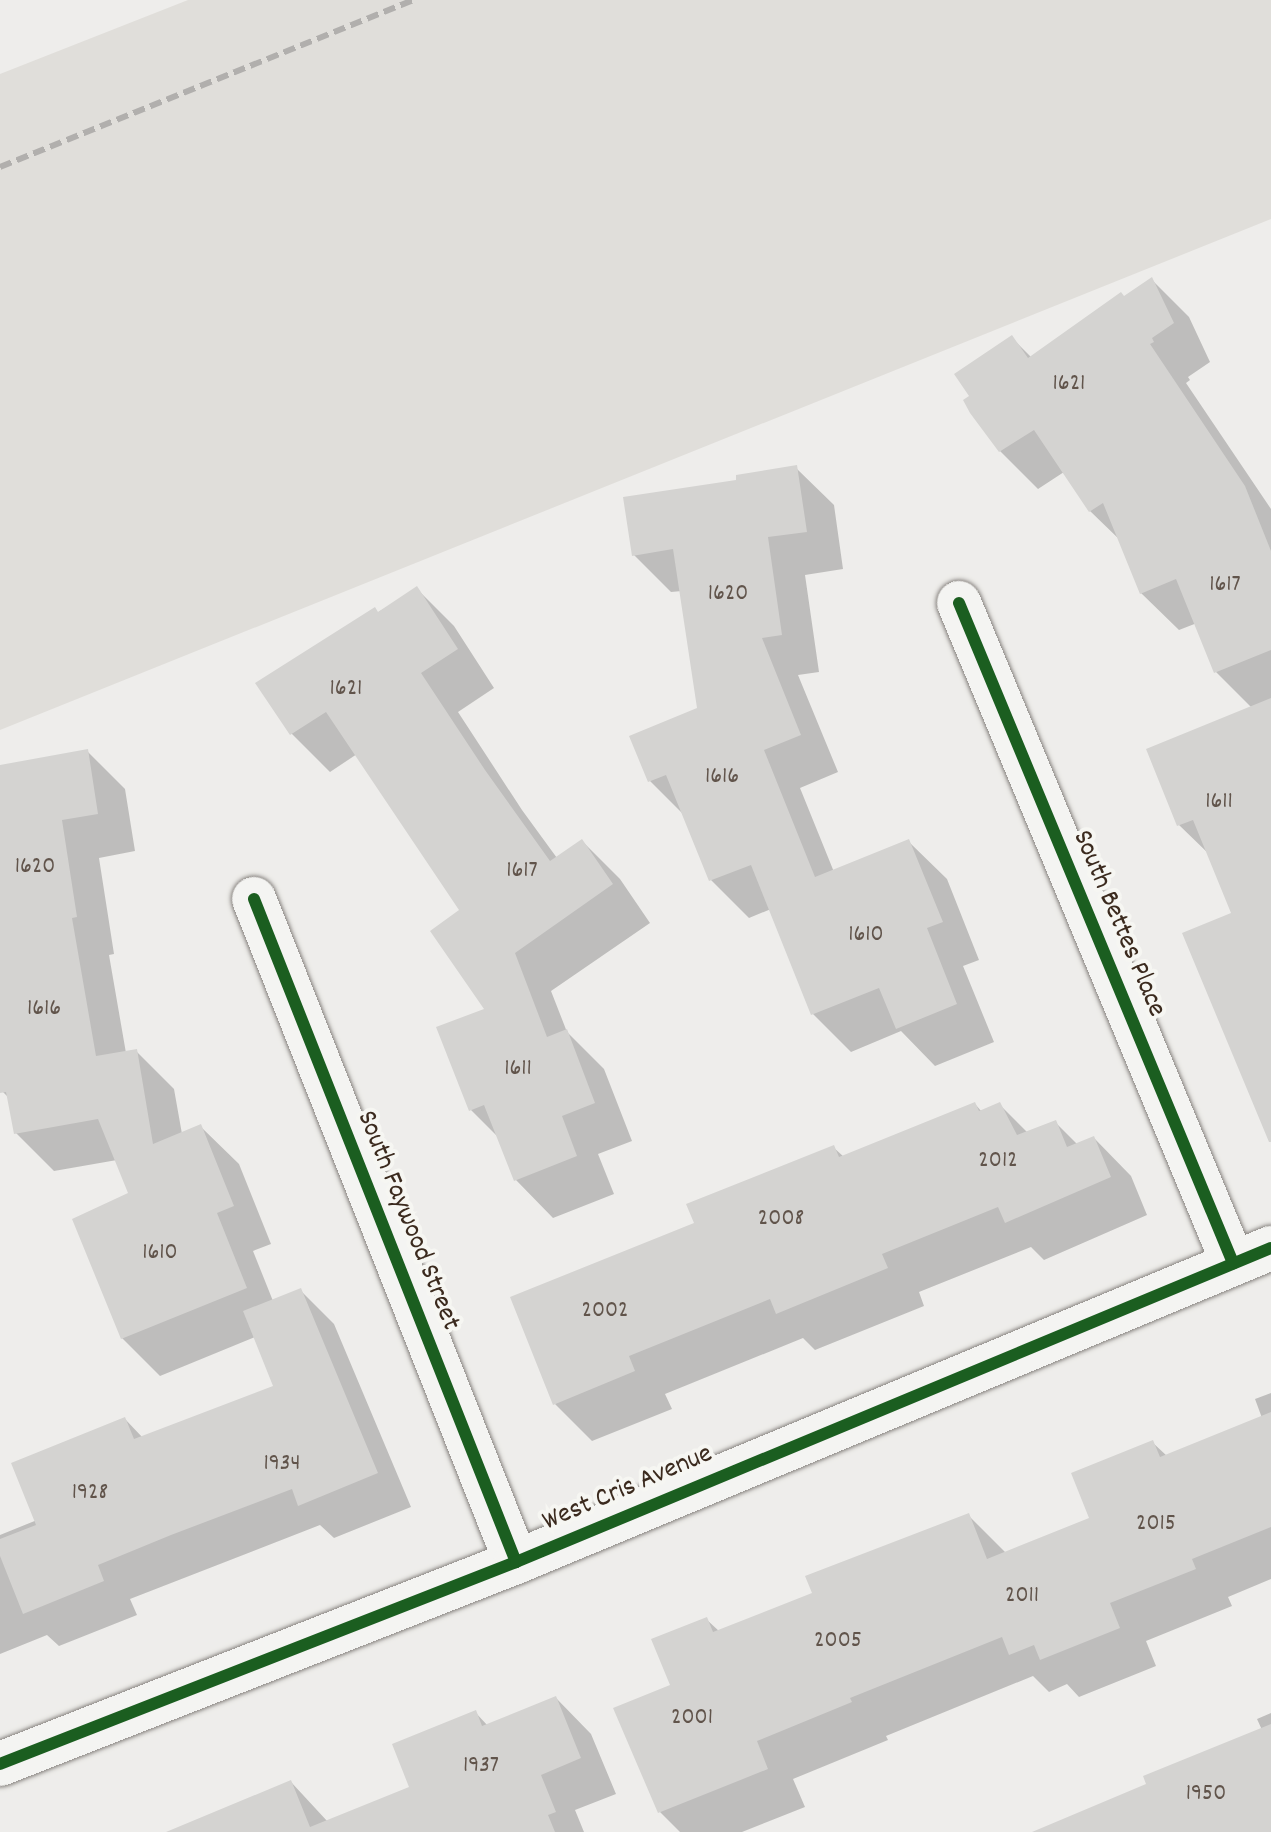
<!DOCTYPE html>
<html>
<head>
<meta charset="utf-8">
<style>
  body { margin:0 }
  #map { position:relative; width:1271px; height:1832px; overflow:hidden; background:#eeedeb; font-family:Dekko,sans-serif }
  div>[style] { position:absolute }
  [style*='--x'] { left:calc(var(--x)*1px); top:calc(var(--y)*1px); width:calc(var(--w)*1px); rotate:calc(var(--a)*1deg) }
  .built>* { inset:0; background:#e0deda }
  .shadow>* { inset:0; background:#0003 }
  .building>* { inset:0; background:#d4d3d1 }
  .roads { filter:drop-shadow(0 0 2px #87837f) drop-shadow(0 0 2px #87837f) }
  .minor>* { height:44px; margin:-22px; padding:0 22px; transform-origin:22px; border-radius:22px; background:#f4f4f2 }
  .rail>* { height:6px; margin-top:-3px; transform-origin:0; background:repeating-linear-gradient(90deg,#b1afad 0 12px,transparent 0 18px) }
  .cycleway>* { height:12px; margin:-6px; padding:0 6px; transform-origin:6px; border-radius:6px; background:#1b5e20 }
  span { translate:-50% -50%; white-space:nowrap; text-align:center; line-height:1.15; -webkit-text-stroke:8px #f6f6f2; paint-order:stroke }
  .number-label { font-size:24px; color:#61544b }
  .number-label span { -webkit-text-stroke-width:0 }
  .street-label { font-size:28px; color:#3b2a1e }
</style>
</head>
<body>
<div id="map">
  <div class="built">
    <i style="clip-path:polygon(188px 0,1271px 0,1271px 219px,0 730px,0 74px)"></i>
  </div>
  <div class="shadow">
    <i style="clip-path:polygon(1152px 280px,1189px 317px,1210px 362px,1188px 377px,1190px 380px,1186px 383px,1271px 509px,1271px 1129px,1243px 910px,1211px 856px,1179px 825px,1252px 708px,1216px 672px,1197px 623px,1179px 630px,1141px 593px,1121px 541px,1090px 511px,1064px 472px,1038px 489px,1000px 451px,971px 396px,1012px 338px,1032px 358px)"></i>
    <i style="clip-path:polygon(796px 468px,834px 505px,843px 569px,805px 575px,819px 672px,798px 675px,838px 772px,800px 788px,834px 872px,909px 842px,947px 879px,979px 960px,963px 966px,994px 1042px,935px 1066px,901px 1031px,851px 1052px,813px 1014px,771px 909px,749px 918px,711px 880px,686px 817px,650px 781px,699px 710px,682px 591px,671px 592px,634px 555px,738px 481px)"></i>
    <i style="clip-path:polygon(417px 589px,454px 626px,494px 688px,458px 712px,522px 810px,557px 858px,582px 841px,620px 879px,650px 923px,551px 991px,567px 1032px,604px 1069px,632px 1141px,598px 1154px,614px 1194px,553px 1218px,516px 1180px,499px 1138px,471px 1110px,487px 1010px,462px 911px,357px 754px,330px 772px,292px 734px,258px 684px)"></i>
    <i style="clip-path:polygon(87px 751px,125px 789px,135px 851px,99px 858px,114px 954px,109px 955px,126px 1053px,136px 1051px,174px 1089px,182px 1134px,201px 1127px,239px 1164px,271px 1244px,253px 1251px,273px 1301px,300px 1290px,334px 1324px,411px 1507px,334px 1538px,320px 1525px,130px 1599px,137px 1615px,59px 1646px,47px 1635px,0 1654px,0 1535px,37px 1520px,125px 1419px,143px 1438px,276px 1387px,255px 1337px,160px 1376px,122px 1338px,131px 1194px,117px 1160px,54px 1171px,16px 1133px,9px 1098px,3px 1092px,0 1070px,0 767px)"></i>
    <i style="clip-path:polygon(975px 1104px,982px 1112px,1000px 1105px,1028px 1133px,1055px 1122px,1078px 1145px,1094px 1138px,1131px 1176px,1147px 1215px,1044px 1260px,1031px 1247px,919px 1292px,924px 1306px,815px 1350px,803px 1338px,665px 1394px,672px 1409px,592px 1441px,555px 1404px,696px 1224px,833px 1147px,844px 1157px)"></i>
    <i style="clip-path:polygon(1271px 1393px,1271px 1579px,1228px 1597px,1232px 1606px,1146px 1641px,1156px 1666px,1079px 1697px,1067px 1684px,1049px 1692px,1033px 1676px,886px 1736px,888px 1740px,793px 1779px,805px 1807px,742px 1832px,680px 1832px,660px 1812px,672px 1686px,706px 1619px,720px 1632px,814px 1594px,968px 1515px,1006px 1553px,1091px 1519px,1152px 1442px,1167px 1456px,1262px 1418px,1255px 1399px)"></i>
    <i style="clip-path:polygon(556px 1698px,591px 1734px,616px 1794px,575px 1810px,584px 1832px,168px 1832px,291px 1782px,328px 1822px,412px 1788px,475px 1712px,488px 1726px)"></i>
    <i style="clip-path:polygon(1271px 1713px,1271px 1832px,1094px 1832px,1148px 1785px,1262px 1730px,1257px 1719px)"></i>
  </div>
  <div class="building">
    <i style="clip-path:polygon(1152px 277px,1174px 323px,1152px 338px,1154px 342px,1150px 344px,1245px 486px,1271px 551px,1271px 650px,1214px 673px,1176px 579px,1140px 594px,1103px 503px,1089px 512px,1034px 430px,999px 452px,970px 413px,963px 400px,969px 396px,954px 374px,1012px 335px,1028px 358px,1121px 292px,1124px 296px)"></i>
    <i style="clip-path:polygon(797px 465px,807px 532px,768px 537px,782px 635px,762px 638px,801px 735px,764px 750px,815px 877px,909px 839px,943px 922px,927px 928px,957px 1004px,896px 1029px,879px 988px,811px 1015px,751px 865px,709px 881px,666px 775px,648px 782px,629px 736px,697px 708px,673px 549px,632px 556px,623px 497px,736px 480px,736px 475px)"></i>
    <i style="clip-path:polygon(417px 586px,458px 649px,421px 673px,485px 770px,550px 861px,582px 839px,613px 884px,515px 953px,547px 1037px,567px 1029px,595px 1103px,562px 1116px,577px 1156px,514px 1181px,484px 1105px,469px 1111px,436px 1027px,484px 1009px,430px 931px,459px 910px,326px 712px,290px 735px,255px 683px,375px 607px,378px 612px)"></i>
    <i style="clip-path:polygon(1271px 698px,1271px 1142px,1269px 1142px,1182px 933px,1231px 913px,1193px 820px,1177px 826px,1146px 749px)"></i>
    <i style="clip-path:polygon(88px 749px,98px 814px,62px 820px,77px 917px,72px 918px,96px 1056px,137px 1049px,153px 1144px,201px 1124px,234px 1206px,217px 1213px,247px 1288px,121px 1339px,72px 1219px,128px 1193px,98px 1119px,14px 1134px,6px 1092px,0 1093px,0 765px)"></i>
    <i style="clip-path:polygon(975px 1102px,979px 1111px,1000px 1102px,1017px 1135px,1056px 1120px,1067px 1147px,1094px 1136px,1111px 1177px,1005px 1223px,998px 1207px,882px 1254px,888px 1268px,776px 1314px,770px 1299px,629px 1356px,635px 1371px,553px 1405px,510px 1297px,694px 1223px,686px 1204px,834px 1145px,839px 1157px)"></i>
    <i style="clip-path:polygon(301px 1288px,378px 1473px,298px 1506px,292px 1489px,171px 1535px,98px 1565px,104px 1581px,23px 1614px,0 1556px,0 1539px,36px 1525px,11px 1463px,125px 1417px,134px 1439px,273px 1386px,243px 1311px)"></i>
    <i style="clip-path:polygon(1271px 1412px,1271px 1527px,1192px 1559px,1196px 1569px,1110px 1603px,1120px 1628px,1040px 1660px,1034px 1645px,1009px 1655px,1002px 1637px,850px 1698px,852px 1702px,757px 1741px,768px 1769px,658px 1813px,613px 1708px,670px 1685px,651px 1639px,707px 1617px,713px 1632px,812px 1593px,805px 1576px,969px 1513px,987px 1559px,1089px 1518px,1071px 1473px,1153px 1440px,1160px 1457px)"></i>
    <i style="clip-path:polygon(556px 1696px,581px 1758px,541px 1775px,556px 1812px,548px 1815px,555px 1832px,166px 1832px,291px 1780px,310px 1827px,409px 1787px,392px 1744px,476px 1710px,482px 1726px)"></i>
    <i style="clip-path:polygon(1271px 1724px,1271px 1832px,1032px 1832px,1146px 1784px,1143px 1776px)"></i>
  </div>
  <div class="roads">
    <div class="minor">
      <i style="--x:959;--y:603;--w:715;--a:67.45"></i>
      <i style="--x:254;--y:899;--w:713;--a:68.44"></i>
      <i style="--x:0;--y:1764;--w:554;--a:-21.38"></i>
      <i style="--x:516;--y:1562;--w:818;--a:-22.58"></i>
    </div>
  </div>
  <div class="rail">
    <i style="--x:0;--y:167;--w:446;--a:-22"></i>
  </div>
  <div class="cycleway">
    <i style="--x:959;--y:603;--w:715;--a:67.45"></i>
    <i style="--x:254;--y:899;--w:713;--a:68.44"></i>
    <i style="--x:0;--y:1764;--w:554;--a:-21.38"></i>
    <i style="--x:516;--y:1562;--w:818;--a:-22.58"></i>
  </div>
  <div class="number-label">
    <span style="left:1069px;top:385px">1621</span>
    <span style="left:1225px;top:586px">1617</span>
    <span style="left:728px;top:595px">1620</span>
    <span style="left:346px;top:690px">1621</span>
    <span style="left:722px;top:778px">1616</span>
    <span style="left:1219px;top:803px">1611</span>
    <span style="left:35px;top:868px">1620</span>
    <span style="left:522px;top:872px">1617</span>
    <span style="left:866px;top:936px">1610</span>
    <span style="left:44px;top:1010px">1616</span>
    <span style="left:518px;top:1070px">1611</span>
    <span style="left:998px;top:1162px">2012</span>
    <span style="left:781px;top:1220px">2008</span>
    <span style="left:160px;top:1254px">1610</span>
    <span style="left:605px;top:1312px">2002</span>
    <span style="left:282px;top:1465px">1934</span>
    <span style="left:90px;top:1494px">1928</span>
    <span style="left:1156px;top:1525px">2015</span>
    <span style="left:1022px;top:1597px">2011</span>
    <span style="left:838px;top:1642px">2005</span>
    <span style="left:692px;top:1719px">2001</span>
    <span style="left:481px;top:1767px">1937</span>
    <span style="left:1206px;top:1795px">1950</span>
  </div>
  <div class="street-label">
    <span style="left:1118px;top:924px;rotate:67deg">South Bettes Place</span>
    <span style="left:407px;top:1221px;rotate:68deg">South Faywood Street</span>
    <span style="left:628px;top:1489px;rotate:-23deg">West Cris Avenue</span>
  </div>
</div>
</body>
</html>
